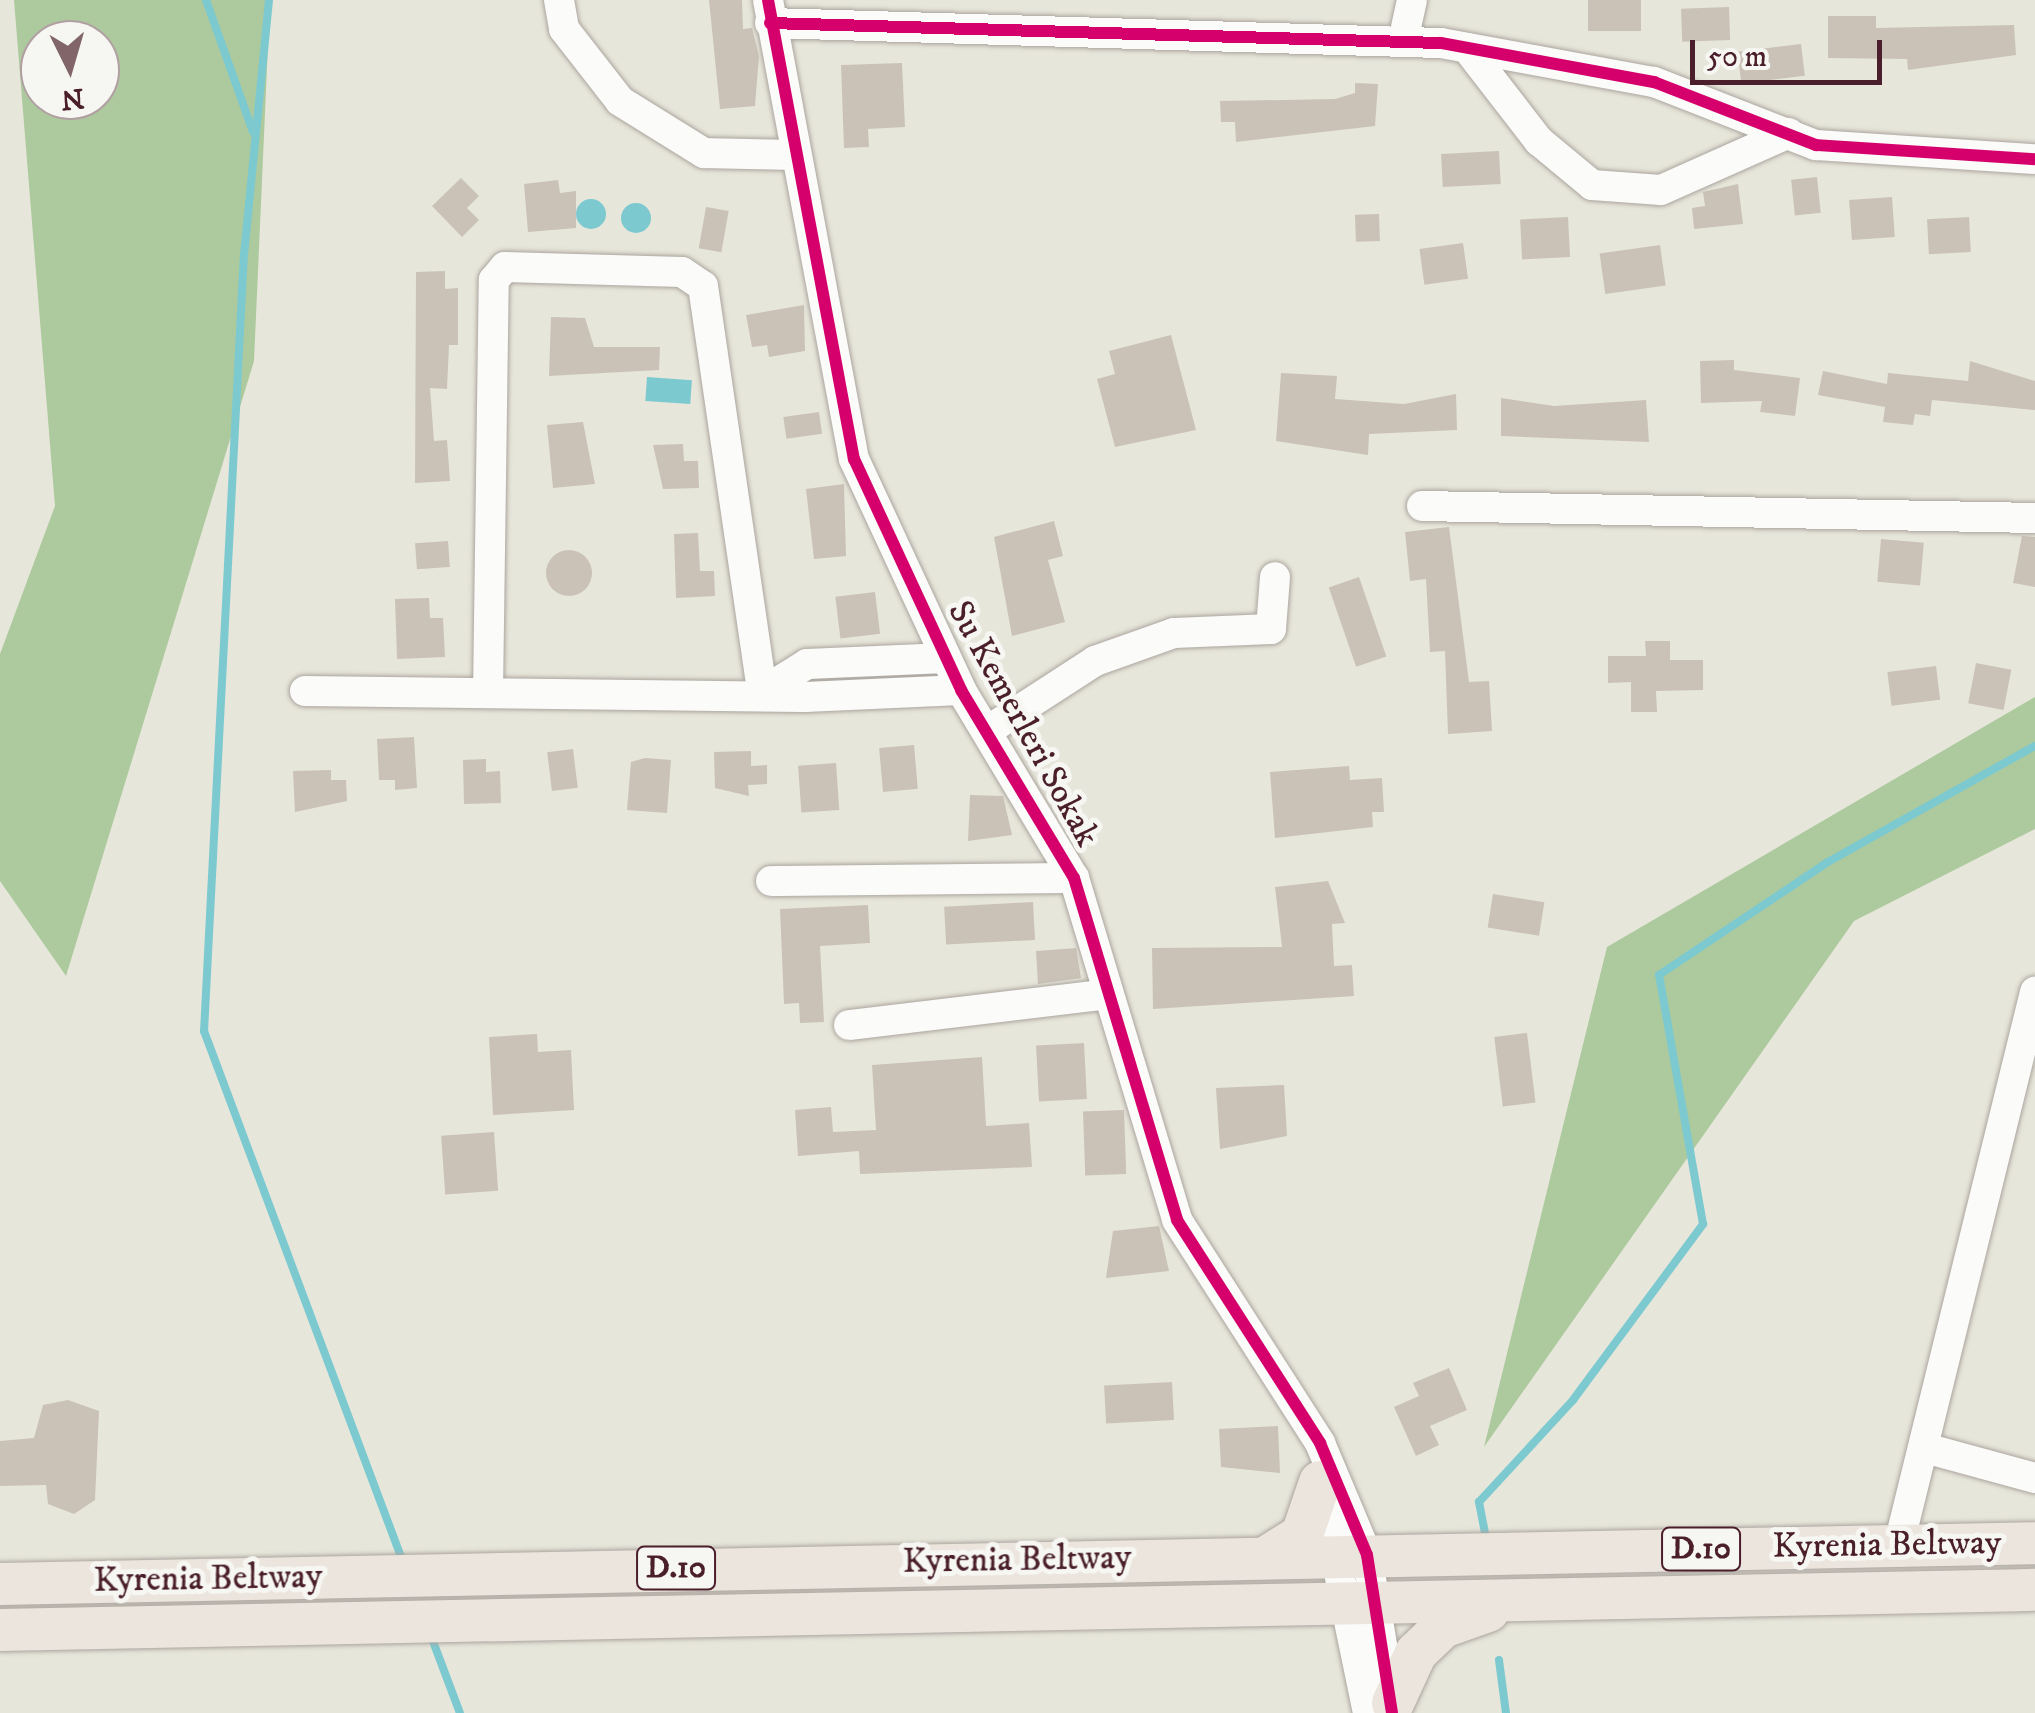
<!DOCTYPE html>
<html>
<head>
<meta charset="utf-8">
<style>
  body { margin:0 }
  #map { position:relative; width:2035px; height:1713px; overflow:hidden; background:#e7e6da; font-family:"IM FELL DW Pica",serif }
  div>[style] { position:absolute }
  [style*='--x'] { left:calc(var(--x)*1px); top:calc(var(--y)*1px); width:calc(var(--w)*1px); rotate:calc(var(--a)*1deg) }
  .forest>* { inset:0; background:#adc99e }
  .water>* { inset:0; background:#7dc9d0; transform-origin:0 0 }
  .round { border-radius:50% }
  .stream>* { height:8px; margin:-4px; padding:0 4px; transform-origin:4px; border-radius:4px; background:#7dc9d0 }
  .building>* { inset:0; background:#cac2b7; transform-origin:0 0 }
  .roads { filter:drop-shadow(0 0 2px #aba59f) drop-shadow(0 0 2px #aba59f) }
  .minor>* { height:30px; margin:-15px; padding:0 15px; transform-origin:15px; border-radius:15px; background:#fbfbf9 }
  .highway>* { height:42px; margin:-21px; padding:0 21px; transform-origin:21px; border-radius:21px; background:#ece5dd }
  .cycleway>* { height:12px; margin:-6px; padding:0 6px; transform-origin:6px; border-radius:6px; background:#d6006c }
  span { translate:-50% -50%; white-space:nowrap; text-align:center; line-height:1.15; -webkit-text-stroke:10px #f6f6f2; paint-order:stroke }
  .shield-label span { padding:2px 8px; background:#f6f6f2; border:2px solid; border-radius:8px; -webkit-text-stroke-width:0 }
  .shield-label { font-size:32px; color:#4a1f2b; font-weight:700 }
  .street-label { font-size:35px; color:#4a1f2b }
  .north { position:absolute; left:20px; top:20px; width:100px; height:100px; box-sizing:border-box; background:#f6f6f2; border:2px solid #b1a0a2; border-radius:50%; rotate:175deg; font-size:28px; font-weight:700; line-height:40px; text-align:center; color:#4a1f2b }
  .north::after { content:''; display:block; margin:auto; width:35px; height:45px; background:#816568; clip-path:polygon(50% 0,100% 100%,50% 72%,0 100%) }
  .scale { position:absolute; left:1690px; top:40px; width:192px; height:45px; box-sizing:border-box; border:5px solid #4a1f2b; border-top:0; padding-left:12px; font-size:30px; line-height:35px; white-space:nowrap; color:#4a1f2b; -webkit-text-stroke:8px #f6f6f2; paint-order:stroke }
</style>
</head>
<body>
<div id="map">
  <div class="forest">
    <i style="clip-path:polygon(evenodd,14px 0,270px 0,254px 361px,66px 976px,0 881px,0 654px,55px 506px,14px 0,100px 40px,100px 100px,40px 100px,40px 40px,100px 40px)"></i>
    <i style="clip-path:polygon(2035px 697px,2035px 829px,1854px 921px,1484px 1447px,1607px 947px)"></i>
  </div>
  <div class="water">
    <i class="round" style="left:576px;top:199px;width:30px;height:30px"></i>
    <i class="round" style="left:621px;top:203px;width:30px;height:30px"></i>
    <i style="left:647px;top:377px;width:45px;height:24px;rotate:4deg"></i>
  </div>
  <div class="stream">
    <i style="--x:206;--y:0;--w:140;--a:70.4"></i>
    <i style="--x:269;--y:0;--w:254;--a:95.6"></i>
    <i style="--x:244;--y:253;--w:779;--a:92.94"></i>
    <i style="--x:204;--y:1031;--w:567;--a:69.46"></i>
    <i style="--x:1485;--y:1533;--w:32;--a:-101"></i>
    <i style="--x:1479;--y:1502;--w:139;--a:-47.3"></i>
    <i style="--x:1573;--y:1400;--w:219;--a:-53.5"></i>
    <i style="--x:1703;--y:1224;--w:253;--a:-100"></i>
    <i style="--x:1659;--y:975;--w:203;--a:-33.8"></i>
    <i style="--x:1828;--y:862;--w:237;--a:-29.3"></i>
    <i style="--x:431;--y:1636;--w:82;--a:69.4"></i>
    <i style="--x:1499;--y:1660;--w:53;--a:82.5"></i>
  </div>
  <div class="building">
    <i style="clip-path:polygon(709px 0,742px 0,743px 29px,752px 28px,759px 56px,755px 106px,720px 109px)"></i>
    <i style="left:1588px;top:0;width:53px;height:31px"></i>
    <i style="left:1729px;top:7px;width:33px;height:48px;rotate:88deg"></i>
    <i style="clip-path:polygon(1828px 16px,1876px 16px,1876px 28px,2014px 25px,2016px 55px,1908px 70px,1907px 59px,1828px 58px)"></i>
    <i style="left:1801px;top:44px;width:32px;height:64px;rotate:83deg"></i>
    <i style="clip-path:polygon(902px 63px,905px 127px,868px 129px,869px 147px,844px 148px,841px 65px)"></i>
    <i style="clip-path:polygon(1355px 83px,1378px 84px,1375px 126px,1236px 142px,1235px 122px,1221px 122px,1220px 101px,1335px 99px,1355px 93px)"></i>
    <i style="left:1499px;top:151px;width:33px;height:58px;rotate:87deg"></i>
    <i style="left:1817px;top:177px;width:36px;height:26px;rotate:84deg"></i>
    <i style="clip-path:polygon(461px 178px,479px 196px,467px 208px,479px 220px,462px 237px,432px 206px)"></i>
    <i style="clip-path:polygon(558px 180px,560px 193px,576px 191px,576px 228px,528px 232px,524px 184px)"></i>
    <i style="clip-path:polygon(1738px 184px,1743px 224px,1694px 229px,1692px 208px,1705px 206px,1703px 192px)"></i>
    <i style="left:1892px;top:197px;width:40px;height:43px;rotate:86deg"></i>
    <i style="left:706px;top:207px;width:23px;height:42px;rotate:10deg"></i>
    <i style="left:1379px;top:214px;width:27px;height:24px;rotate:88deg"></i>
    <i style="left:1568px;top:217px;width:40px;height:48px;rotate:87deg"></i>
    <i style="left:1969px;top:217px;width:35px;height:42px;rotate:87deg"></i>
    <i style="left:1463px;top:243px;width:36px;height:44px;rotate:82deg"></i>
    <i style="left:1660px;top:245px;width:41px;height:61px;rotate:82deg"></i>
    <i style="clip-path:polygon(445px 271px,445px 289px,458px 288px,458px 345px,449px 345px,447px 389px,430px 388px,434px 441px,447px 440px,450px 481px,415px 483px,416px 272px)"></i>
    <i style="clip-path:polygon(804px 305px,805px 351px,769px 357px,767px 345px,752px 347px,746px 315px)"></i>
    <i style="clip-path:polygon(551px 317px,585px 318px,594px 347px,660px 347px,659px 370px,549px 376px)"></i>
    <i style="clip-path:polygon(1171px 335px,1196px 430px,1115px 447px,1097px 379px,1115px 374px,1109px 351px)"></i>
    <i style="clip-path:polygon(1734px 360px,1734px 370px,1800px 378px,1795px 416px,1760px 412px,1762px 401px,1701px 403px,1700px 361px)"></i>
    <i style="clip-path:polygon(1970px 361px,2035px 381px,2035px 410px,1932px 400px,1930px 416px,1915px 414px,1913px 425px,1883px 422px,1885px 407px,1818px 395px,1823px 371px,1887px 384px,1888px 373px,1968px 381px)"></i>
    <i style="clip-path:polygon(1281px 373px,1337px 376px,1335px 399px,1404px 404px,1456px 394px,1457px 430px,1369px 434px,1368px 455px,1276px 441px)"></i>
    <i style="clip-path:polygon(1501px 398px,1554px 406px,1646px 400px,1649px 442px,1501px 436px)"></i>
    <i style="left:819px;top:412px;width:22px;height:36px;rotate:82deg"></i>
    <i style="clip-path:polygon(583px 422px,595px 484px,553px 488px,547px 425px)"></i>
    <i style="clip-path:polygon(683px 444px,684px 461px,698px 461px,699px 488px,663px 489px,653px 445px)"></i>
    <i style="clip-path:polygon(844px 484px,846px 556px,814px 559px,806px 489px)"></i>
    <i style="clip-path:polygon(1054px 521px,1063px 556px,1048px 560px,1065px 622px,1012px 636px,994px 537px)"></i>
    <i style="clip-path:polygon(1449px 527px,1469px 682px,1489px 681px,1492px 731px,1448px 734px,1445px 651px,1430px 652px,1426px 579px,1410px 581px,1405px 532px)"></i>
    <i style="clip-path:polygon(698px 533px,700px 571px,714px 571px,715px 596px,676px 598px,674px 534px)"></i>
    <i style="clip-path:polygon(2022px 536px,2035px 537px,2035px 587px,2013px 583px)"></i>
    <i style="left:1881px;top:539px;width:43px;height:43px;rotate:5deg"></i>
    <i style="left:448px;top:541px;width:26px;height:33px;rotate:86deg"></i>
    <i class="round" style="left:546px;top:550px;width:46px;height:46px"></i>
    <i style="left:1359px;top:577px;width:84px;height:32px;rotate:71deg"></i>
    <i style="left:875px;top:592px;width:42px;height:40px;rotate:83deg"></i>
    <i style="clip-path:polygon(429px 598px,430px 618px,443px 618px,445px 657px,397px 659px,395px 599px)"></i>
    <i style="clip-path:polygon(1645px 641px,1670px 641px,1670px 660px,1703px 660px,1703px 690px,1656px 691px,1657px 712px,1631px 712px,1631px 682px,1608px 683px,1608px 656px,1646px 656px)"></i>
    <i style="left:1976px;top:663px;width:36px;height:41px;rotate:11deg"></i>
    <i style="left:1936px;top:666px;width:34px;height:49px;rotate:83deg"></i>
    <i style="clip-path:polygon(414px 737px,417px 788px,395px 790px,395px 780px,379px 780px,377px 739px)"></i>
    <i style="left:914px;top:745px;width:44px;height:35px;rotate:85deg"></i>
    <i style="left:573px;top:749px;width:39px;height:26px;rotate:83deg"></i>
    <i style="clip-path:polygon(751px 751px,751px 766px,767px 765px,767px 784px,748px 785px,749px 796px,715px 788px,714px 752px)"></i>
    <i style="clip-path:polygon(645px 758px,671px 760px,667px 813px,627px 810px,631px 762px)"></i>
    <i style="clip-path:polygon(486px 759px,486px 772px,500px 771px,501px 803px,464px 804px,463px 760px)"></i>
    <i style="left:836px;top:763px;width:47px;height:38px;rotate:86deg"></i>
    <i style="clip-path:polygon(1349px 766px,1350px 780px,1382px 778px,1384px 812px,1372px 812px,1373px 827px,1275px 838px,1270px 772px)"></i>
    <i style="clip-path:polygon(331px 770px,331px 780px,346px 780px,347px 801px,295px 812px,293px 771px)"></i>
    <i style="clip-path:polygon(970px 795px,1003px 796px,1012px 835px,968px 841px)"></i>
    <i style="clip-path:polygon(1328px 881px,1345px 923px,1332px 924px,1334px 966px,1352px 965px,1354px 996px,1153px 1009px,1152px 948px,1282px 947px,1275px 887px)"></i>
    <i style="left:1493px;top:894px;width:52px;height:34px;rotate:9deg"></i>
    <i style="left:1033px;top:902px;width:38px;height:89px;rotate:87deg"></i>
    <i style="clip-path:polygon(868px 905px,870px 943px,820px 946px,824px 1022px,800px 1023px,799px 1003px,784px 1004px,780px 909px)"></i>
    <i style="clip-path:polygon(1076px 948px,1081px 978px,1038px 984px,1036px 951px)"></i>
    <i style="left:1527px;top:1033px;width:70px;height:33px;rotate:83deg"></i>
    <i style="clip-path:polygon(537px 1034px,538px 1052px,571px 1050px,574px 1110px,493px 1115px,489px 1037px)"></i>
    <i style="left:1084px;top:1043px;width:56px;height:48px;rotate:87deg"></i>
    <i style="clip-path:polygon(982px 1057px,986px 1126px,1029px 1123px,1032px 1167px,860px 1174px,859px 1151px,798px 1156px,795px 1110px,831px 1107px,833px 1132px,876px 1130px,872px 1065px)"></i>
    <i style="clip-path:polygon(1284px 1085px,1287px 1136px,1220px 1149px,1216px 1088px)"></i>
    <i style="left:1124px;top:1110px;width:64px;height:41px;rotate:88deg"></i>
    <i style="left:494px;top:1132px;width:59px;height:53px;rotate:86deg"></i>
    <i style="clip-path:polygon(1159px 1226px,1169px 1271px,1106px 1278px,1113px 1231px)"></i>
    <i style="clip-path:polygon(1449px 1368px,1467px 1410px,1430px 1426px,1439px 1445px,1416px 1456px,1394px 1407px,1419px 1396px,1413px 1383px)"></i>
    <i style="left:1172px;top:1382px;width:38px;height:68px;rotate:87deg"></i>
    <i style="clip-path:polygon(68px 1400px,99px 1411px,95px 1500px,74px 1514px,48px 1504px,46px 1485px,0 1486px,0 1441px,34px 1438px,43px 1405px)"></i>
    <i style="clip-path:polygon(1278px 1426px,1280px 1473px,1221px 1467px,1219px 1429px)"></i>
  </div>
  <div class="roads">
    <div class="minor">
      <i style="--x:559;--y:0;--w:29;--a:80"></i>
      <i style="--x:564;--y:29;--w:91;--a:52.1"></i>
      <i style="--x:620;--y:101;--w:99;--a:31.8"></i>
      <i style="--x:704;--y:153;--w:88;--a:1.3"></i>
      <i style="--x:768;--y:0;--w:467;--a:79.4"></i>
      <i style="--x:854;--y:459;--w:255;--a:65.1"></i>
      <i style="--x:961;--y:690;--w:219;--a:59"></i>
      <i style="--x:1074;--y:878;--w:357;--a:73.2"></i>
      <i style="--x:1177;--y:1220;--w:265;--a:57.3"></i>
      <i style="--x:1320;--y:1443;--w:121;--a:67.2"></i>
      <i style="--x:1367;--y:1555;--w:151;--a:80.5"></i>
      <i style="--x:770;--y:23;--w:671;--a:1.71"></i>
      <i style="--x:1441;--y:43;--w:217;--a:10.4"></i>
      <i style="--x:1654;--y:82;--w:174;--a:21.3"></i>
      <i style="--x:1816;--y:145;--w:219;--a:3.7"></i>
      <i style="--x:1403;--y:41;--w:42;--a:-77.6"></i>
      <i style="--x:1467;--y:48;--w:118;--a:52.3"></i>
      <i style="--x:1539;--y:141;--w:69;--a:39.7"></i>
      <i style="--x:1592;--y:185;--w:69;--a:4.1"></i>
      <i style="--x:1661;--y:190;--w:140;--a:-24"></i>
      <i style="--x:1422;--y:506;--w:613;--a:1.12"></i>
      <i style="--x:305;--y:691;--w:500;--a:0.69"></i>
      <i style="--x:805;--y:697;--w:156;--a:-2.6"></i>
      <i style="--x:488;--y:693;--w:413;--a:-89.2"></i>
      <i style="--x:494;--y:280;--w:17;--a:-50"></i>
      <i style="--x:505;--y:267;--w:177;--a:1.6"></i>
      <i style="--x:682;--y:272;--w:25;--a:34"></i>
      <i style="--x:703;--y:286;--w:410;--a:81.7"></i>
      <i style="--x:762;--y:692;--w:53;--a:-31.9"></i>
      <i style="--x:807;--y:664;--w:139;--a:-2.5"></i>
      <i style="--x:987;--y:731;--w:129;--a:-32.9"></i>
      <i style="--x:1095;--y:661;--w:84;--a:-19.5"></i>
      <i style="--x:1174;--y:633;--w:97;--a:-2.4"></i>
      <i style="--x:1271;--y:629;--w:52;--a:-85.6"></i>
      <i style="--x:771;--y:881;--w:303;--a:-0.6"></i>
      <i style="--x:849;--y:1025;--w:261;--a:-6.8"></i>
      <i style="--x:1925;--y:1448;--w:114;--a:15.3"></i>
      <i style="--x:1321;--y:1486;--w:232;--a:78.3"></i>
      <i style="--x:1899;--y:1544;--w:569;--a:-76.16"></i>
    </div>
    <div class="highway">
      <i style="--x:1270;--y:1555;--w:38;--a:-32"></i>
      <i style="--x:1302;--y:1535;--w:56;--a:-71.2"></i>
      <i style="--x:0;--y:1584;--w:2035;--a:-1.15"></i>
      <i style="--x:0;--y:1630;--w:2035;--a:-1.13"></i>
      <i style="--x:1393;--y:1703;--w:55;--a:-65.3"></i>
      <i style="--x:1416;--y:1653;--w:37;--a:-44"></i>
      <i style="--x:1443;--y:1627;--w:48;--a:-19.6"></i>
    </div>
  </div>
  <div class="cycleway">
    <i style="--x:768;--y:0;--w:467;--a:79.4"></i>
    <i style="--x:854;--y:459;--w:255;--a:65.1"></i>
    <i style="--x:961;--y:690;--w:219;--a:59"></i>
    <i style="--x:1074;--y:878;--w:357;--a:73.2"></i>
    <i style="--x:1177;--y:1220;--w:265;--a:57.3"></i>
    <i style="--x:1320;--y:1443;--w:121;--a:67.2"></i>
    <i style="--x:1367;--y:1555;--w:160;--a:81"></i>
    <i style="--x:770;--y:23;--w:671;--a:1.71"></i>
    <i style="--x:1441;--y:43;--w:217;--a:10.4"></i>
    <i style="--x:1654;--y:82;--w:174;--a:21.3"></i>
    <i style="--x:1816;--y:145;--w:219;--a:3.7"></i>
  </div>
  <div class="shield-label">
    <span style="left:1701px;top:1549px">D.10</span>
    <span style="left:676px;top:1568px">D.10</span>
  </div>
  <div class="street-label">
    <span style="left:1023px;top:724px;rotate:61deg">Su Kemerleri Sokak</span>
    <span style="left:1887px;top:1545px;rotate:-1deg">Kyrenia Beltway</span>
    <span style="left:1017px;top:1560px;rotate:-1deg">Kyrenia Beltway</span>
    <span style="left:208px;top:1579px;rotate:-1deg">Kyrenia Beltway</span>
  </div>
  <div class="north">N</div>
  <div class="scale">50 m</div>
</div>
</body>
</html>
